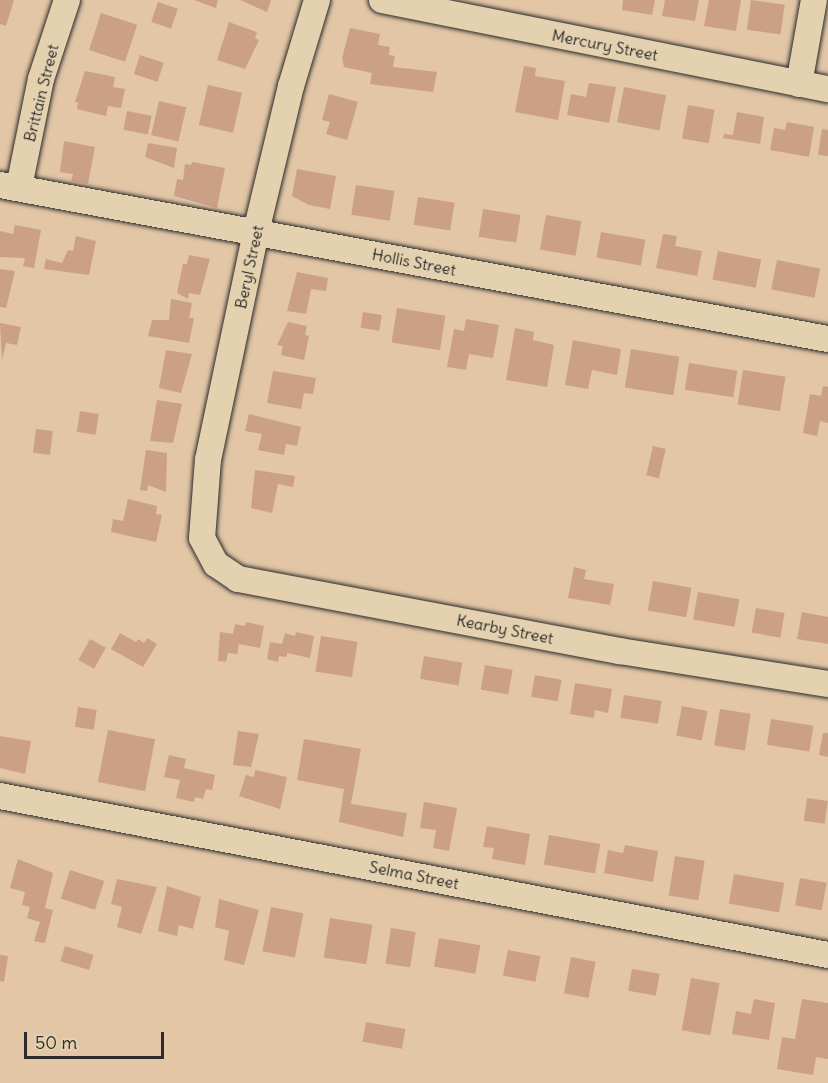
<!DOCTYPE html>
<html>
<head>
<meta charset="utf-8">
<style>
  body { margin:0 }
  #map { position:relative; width:828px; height:1083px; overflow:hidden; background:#e2c6a6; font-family:Delius,sans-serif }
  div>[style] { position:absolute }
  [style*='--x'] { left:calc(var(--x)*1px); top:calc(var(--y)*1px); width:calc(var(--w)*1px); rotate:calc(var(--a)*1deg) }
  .building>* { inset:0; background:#cca086; transform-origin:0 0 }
  .roads { filter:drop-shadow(0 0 2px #2b2b2b) drop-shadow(0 0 2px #2b2b2b) }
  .minor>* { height:26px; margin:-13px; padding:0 13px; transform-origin:13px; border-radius:13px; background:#e4d1af }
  span { translate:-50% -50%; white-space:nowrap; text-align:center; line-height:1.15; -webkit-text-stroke:4.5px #e4d1af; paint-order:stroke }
  .street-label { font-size:16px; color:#2b2b2b }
  .scale { position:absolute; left:24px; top:1032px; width:140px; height:27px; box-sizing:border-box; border:3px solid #2b2b2b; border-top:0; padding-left:8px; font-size:18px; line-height:21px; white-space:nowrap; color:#2b2b2b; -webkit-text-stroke:4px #e4d1af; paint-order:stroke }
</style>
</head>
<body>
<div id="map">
  <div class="building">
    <i style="clip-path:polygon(0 0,14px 0,6px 26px,0 24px)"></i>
    <i style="clip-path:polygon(194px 0,218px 0,216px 8px)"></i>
    <i style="clip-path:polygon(240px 0,271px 0,267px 12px)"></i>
    <i style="clip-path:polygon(623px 0,655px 0,652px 15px,622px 10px)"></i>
    <i style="clip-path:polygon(665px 0,699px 0,695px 21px,662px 16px)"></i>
    <i style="clip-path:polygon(709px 0,741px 0,736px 31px,704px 26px)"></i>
    <i style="left:751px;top:0;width:34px;height:30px;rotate:8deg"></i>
    <i style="left:158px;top:2px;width:21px;height:21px;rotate:19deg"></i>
    <i style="left:101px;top:13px;width:38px;height:39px;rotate:18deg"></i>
    <i style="clip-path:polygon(229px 22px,257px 32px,255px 38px,259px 40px,245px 69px,217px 60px)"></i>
    <i style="clip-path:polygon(350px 28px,380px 34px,378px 45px,390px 47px,389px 55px,395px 56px,393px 67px,437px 72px,433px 92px,370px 84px,372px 73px,344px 67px,342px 58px)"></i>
    <i style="left:140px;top:55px;width:25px;height:20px;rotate:18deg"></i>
    <i style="clip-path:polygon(524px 66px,536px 68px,535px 76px,565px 81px,558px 120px,515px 112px)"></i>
    <i style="clip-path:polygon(85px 71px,115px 77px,113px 87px,125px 89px,121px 108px,108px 106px,106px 116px,77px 109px,78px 102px,75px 102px)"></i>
    <i style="clip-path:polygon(589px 83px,616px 87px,609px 123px,567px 115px,571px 94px,586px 97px)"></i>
    <i style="left:208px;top:85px;width:35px;height:41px;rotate:13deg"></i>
    <i style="left:624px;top:87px;width:43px;height:36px;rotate:11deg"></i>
    <i style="clip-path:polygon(329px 94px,358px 102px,347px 140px,326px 134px,330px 122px,322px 120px)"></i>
    <i style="left:159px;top:101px;width:28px;height:35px;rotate:13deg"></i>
    <i style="left:688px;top:105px;width:27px;height:34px;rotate:10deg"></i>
    <i style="left:127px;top:111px;width:25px;height:19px;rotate:11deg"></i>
    <i style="clip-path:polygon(737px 112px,764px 117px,760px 144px,723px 138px,724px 134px,733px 135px)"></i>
    <i style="clip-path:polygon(787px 122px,814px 127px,809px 157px,770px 150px,774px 128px,785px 130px)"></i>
    <i style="clip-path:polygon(822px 129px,828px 130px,828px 156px,818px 155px)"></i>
    <i style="clip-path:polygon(64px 141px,95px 147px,88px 184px,71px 181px,73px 174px,60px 172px)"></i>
    <i style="clip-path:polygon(148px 143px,177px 148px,174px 168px,145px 157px)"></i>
    <i style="clip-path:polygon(192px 162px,225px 168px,217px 208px,174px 196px,177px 179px,183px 180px,185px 164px,191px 165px)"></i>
    <i style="clip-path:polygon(297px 169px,336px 176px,330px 209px,309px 205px,292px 196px)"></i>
    <i style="left:356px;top:185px;width:39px;height:30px;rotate:9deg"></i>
    <i style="left:418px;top:197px;width:37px;height:28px;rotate:9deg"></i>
    <i style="left:483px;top:209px;width:38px;height:28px;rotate:9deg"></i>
    <i style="left:546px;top:215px;width:36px;height:35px;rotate:10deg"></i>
    <i style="clip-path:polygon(15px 225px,41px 230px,34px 268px,23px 266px,25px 258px,0 257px,0 231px,13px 234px)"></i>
    <i style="left:601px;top:232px;width:45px;height:26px;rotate:10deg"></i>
    <i style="clip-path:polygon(663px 234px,677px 236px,675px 246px,702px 251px,697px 276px,656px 268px)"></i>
    <i style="clip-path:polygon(76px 236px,96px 241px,89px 275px,44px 269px,46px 259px,62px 263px,68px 250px,73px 251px)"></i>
    <i style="left:718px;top:251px;width:44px;height:29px;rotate:11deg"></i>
    <i style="clip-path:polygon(189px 255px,210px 259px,200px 295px,189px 293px,188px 299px,177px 293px,183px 264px,187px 264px)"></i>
    <i style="left:777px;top:260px;width:44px;height:30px;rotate:11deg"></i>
    <i style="clip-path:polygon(0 269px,15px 271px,6px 308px,0 307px)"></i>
    <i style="clip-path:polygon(297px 272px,328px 278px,326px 291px,311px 289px,306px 314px,287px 311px)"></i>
    <i style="clip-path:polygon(171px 299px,192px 303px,189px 318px,194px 318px,189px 343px,148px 336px,152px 320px,169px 320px)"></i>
    <i style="left:397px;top:308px;width:49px;height:35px;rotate:9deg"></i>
    <i style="left:363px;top:312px;width:19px;height:16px;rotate:9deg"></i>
    <i style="clip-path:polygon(466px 319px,499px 325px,493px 358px,469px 354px,466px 370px,447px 367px,454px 329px,464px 331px)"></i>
    <i style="clip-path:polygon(288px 322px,307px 326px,305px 335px,309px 336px,304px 360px,281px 355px,283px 346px,277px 345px)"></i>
    <i style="clip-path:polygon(0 323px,21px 327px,17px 345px,6px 343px,2px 361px)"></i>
    <i style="clip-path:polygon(515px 328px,534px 332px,533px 340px,554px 345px,547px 387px,506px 380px)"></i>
    <i style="clip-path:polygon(573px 340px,621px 349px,617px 375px,592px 370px,588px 389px,565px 385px)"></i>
    <i style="left:631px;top:349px;width:49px;height:39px;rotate:9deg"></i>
    <i style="clip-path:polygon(166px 350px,192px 354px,181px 393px,159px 388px)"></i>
    <i style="left:689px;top:363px;width:49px;height:27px;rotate:9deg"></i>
    <i style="left:743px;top:370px;width:43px;height:35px;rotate:9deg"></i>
    <i style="clip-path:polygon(273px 371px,316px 378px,313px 394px,304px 393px,301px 409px,267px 403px)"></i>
    <i style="clip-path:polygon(823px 386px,828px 387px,828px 423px,820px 421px,817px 436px,803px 433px,810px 394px,821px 396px)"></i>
    <i style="clip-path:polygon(157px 400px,182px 404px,173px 443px,150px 441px)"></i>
    <i style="left:80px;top:411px;width:19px;height:21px;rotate:9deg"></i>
    <i style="clip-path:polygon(249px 414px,301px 427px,297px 446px,286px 444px,284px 455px,258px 450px,262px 434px,245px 431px)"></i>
    <i style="left:36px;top:429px;width:17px;height:24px;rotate:7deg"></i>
    <i style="left:653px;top:446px;width:13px;height:30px;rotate:13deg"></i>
    <i style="clip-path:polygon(146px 450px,167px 453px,166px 492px,148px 485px,147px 491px,140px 490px)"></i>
    <i style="clip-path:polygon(255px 470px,295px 476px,293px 487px,278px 484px,272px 513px,251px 508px)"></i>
    <i style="clip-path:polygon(128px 499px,157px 506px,156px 514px,162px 515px,156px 542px,111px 532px,113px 519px,123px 521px)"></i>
    <i style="clip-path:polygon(574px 567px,586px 570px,584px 579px,614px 584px,610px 605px,568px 598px)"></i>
    <i style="left:653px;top:581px;width:39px;height:30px;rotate:10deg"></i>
    <i style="left:698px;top:592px;width:42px;height:28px;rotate:10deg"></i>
    <i style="left:756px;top:608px;width:29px;height:25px;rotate:10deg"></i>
    <i style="clip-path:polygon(802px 612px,828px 617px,828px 644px,797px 639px)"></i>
    <i style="clip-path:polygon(246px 622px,264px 626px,260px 648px,239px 644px,237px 654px,228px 653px,226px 662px,218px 661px,220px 632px,233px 634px,235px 624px,245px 626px)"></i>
    <i style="clip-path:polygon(296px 632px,314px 636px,310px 658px,287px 653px,287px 657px,279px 656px,278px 662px,267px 659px,270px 642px,282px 644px,285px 633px,295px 636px)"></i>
    <i style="clip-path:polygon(120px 633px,136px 642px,138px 639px,144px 643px,147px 638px,157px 644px,143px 667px,111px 649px)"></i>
    <i style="left:321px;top:636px;width:37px;height:36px;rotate:9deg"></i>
    <i style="left:90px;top:639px;width:18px;height:24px;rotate:29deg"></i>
    <i style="left:424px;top:656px;width:39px;height:23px;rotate:10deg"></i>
    <i style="left:485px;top:665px;width:28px;height:25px;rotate:10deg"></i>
    <i style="left:535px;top:675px;width:27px;height:22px;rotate:10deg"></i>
    <i style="clip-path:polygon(575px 683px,612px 689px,608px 713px,595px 710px,594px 718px,570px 714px)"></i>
    <i style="left:624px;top:695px;width:38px;height:23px;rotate:9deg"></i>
    <i style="left:682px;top:706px;width:26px;height:30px;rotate:11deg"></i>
    <i style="left:78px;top:707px;width:19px;height:20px;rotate:9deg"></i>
    <i style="left:720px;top:709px;width:31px;height:37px;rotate:9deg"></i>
    <i style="left:771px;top:719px;width:43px;height:26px;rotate:9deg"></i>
    <i style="left:108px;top:730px;width:48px;height:53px;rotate:11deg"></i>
    <i style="clip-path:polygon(238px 731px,259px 734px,251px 767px,233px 765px)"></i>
    <i style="clip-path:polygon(823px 733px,828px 733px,828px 757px,819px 755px)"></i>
    <i style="clip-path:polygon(0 736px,31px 741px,25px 774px,0 768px)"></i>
    <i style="clip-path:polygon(304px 739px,361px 749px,351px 804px,407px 813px,403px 837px,339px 822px,344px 789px,297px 780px)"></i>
    <i style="clip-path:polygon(169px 755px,186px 759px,184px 768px,215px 775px,212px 790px,206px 789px,203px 799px,195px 797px,194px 802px,176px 798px,180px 780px,164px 777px)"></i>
    <i style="clip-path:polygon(255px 770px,287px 777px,280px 809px,239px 796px,246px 775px,254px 777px)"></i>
    <i style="left:807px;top:798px;width:21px;height:23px;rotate:8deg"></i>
    <i style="clip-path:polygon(424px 802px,457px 808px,449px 851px,433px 848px,436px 830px,420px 828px)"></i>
    <i style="clip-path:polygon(487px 826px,530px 834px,525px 865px,492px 859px,494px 848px,483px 847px)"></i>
    <i style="left:549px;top:835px;width:52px;height:30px;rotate:10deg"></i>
    <i style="clip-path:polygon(625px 845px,658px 851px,653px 882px,604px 873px,608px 850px,623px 853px)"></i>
    <i style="left:675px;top:856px;width:30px;height:40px;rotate:9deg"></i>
    <i style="clip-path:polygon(18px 859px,53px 873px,45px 908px,53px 910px,45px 943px,34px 941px,40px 922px,27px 918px,30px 907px,22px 905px,25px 892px,10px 888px)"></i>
    <i style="left:70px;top:870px;width:36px;height:30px;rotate:18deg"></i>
    <i style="left:734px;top:874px;width:51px;height:30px;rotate:10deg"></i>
    <i style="left:800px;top:878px;width:27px;height:28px;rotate:10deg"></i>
    <i style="clip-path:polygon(117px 879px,157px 887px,141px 934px,117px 927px,122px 907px,111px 904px)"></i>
    <i style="clip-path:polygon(167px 886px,201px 897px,193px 929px,179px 925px,177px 936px,158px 931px)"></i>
    <i style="clip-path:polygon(219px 899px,259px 910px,244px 965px,224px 960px,229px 931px,215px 927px)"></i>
    <i style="left:271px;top:907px;width:33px;height:45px;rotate:11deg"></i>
    <i style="left:330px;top:918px;width:43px;height:40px;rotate:9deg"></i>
    <i style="left:391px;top:928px;width:25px;height:36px;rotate:9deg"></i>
    <i style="left:439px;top:938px;width:42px;height:29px;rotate:10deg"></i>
    <i style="left:65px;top:946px;width:30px;height:16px;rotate:17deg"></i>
    <i style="left:508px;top:950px;width:33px;height:26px;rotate:11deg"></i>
    <i style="clip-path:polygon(0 955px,8px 956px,4px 982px,0 981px)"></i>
    <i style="left:571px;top:957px;width:25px;height:37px;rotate:11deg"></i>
    <i style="left:632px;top:969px;width:28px;height:22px;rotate:10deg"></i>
    <i style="left:691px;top:978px;width:29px;height:53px;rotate:10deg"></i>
    <i style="clip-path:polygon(754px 999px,775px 1003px,769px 1040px,732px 1034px,736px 1011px,751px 1014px)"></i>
    <i style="clip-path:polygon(802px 999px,828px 1003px,828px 1059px,816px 1057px,813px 1075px,777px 1069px,782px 1037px,795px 1039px)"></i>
    <i style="left:366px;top:1022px;width:40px;height:20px;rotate:10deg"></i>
  </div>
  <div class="roads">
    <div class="minor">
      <i style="--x:317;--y:0;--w:90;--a:106.8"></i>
      <i style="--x:291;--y:86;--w:150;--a:103.5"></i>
      <i style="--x:256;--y:232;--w:232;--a:101.9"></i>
      <i style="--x:208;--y:459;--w:79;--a:94.3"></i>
      <i style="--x:202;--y:538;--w:30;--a:62"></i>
      <i style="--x:216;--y:564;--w:27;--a:34"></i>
      <i style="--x:238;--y:579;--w:389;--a:10.7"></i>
      <i style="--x:620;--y:651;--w:211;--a:9"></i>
      <i style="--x:382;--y:0;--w:455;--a:11.3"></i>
      <i style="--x:799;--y:84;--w:85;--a:-79.9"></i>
      <i style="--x:0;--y:185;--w:842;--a:10.54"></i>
      <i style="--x:19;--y:187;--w:110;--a:-78.5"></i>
      <i style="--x:41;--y:79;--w:83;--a:-71.8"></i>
      <i style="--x:0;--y:796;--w:843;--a:10.87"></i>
    </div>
  </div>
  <div class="street-label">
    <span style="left:605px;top:45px;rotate:11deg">Mercury Street</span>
    <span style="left:41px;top:93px;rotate:-76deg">Brittain Street</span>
    <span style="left:414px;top:262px;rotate:11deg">Hollis Street</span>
    <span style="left:249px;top:267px;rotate:-78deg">Beryl Street</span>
    <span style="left:505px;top:629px;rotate:11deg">Kearby Street</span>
    <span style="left:414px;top:875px;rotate:11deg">Selma Street</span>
  </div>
  <div class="scale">50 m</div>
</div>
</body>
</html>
